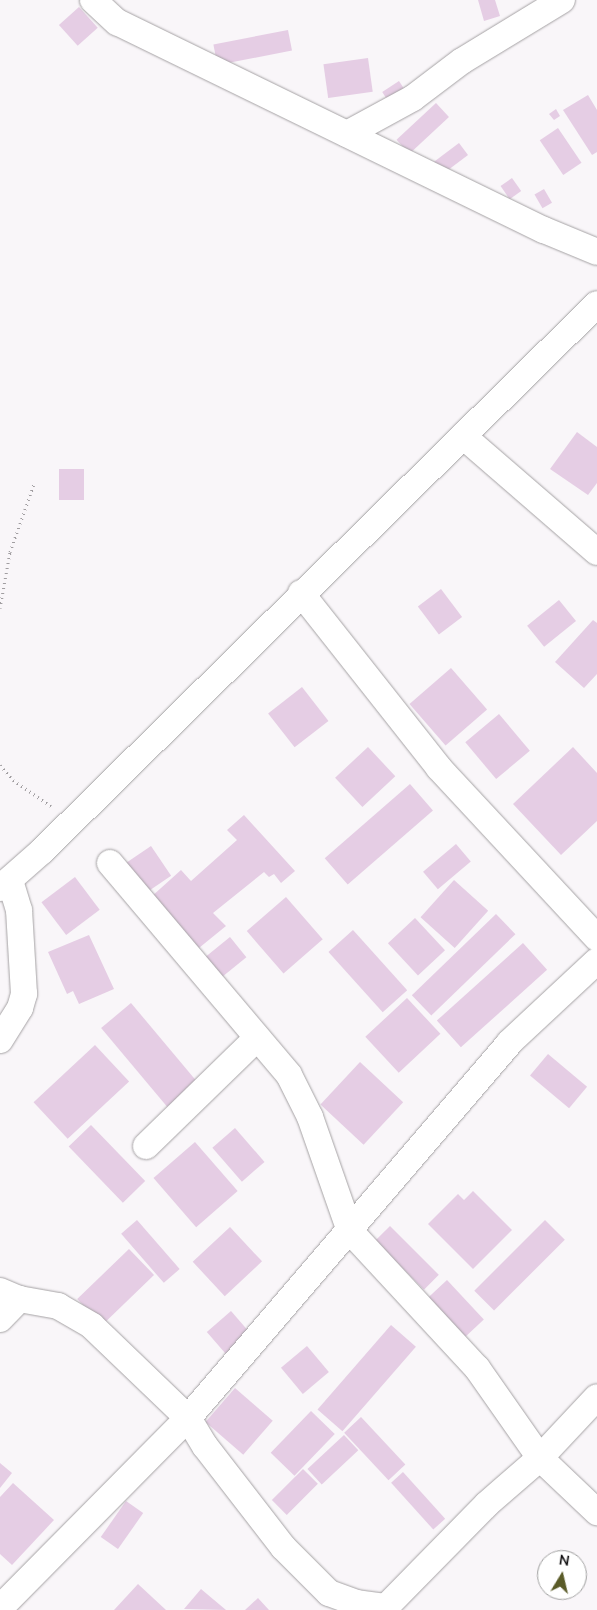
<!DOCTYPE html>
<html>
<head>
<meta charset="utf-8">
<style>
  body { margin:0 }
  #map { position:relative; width:597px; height:1610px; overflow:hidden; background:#f9f6f9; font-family:"Nunito Sans",sans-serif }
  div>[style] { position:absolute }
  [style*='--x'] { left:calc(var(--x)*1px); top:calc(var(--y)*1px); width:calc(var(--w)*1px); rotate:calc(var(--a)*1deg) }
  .building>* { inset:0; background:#e5cde4; transform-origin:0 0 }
  .path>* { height:3px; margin-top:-1.5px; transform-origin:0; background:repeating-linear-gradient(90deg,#a19ea1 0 1px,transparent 0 5px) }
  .roads { filter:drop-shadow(0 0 1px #a5a2a4) drop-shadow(0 0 1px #a5a2a4) }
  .minor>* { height:26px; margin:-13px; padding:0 13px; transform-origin:13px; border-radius:13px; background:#fff }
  span { translate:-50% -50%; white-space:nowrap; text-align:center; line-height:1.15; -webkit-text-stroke:4.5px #fff; paint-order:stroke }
  .north { position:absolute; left:537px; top:1550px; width:50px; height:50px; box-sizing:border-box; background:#fff; border:1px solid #9f9f9f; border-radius:50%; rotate:9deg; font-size:14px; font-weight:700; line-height:20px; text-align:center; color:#100f10 }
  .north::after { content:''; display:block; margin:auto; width:18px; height:22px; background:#5a5b28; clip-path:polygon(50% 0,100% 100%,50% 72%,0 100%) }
</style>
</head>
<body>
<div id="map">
  <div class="building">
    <i style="clip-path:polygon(478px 0,495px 0,500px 16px,484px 21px)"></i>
    <i style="left:79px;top:7px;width:28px;height:27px;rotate:48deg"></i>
    <i style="left:288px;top:30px;width:21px;height:76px;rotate:79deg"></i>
    <i style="left:368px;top:58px;width:34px;height:45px;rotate:82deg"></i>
    <i style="left:399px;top:81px;width:17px;height:20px;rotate:57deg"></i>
    <i style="clip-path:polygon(588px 95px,597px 110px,597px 152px,592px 155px,563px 110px)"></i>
    <i style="left:436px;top:103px;width:19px;height:54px;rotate:47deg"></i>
    <i style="clip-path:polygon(556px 109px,560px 116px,554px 120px,549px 114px)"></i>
    <i style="left:558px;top:128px;width:42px;height:22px;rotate:56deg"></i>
    <i style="left:459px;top:143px;width:15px;height:35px;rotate:53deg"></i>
    <i style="left:512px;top:178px;width:16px;height:14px;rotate:55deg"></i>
    <i style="left:544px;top:189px;width:16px;height:11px;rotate:60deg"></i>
    <i style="clip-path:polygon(577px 432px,597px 447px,597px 483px,588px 495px,550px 469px)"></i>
    <i style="left:59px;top:469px;width:25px;height:31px"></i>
    <i style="left:441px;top:589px;width:35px;height:29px;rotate:53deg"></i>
    <i style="left:559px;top:600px;width:27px;height:41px;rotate:51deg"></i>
    <i style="clip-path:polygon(593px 620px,597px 623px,597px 674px,584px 688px,555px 662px)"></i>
    <i style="left:451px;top:668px;width:55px;height:55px;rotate:49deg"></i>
    <i style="left:302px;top:687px;width:43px;height:43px;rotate:52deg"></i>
    <i style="left:499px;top:714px;width:48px;height:44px;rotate:50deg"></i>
    <i style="left:368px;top:747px;width:40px;height:45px;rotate:47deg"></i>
    <i style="clip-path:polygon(573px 747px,597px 773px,597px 821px,561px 855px,513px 804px)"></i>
    <i style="left:410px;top:784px;width:35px;height:113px;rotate:49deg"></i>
    <i style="clip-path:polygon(244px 815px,295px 871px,281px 883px,274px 874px,269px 877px,264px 872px,213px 913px,226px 926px,194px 952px,151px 897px,181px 870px,191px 881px,237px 840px,227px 830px)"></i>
    <i style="left:456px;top:844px;width:23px;height:43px;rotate:50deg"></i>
    <i style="left:151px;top:846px;width:36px;height:32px;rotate:56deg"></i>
    <i style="left:75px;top:877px;width:41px;height:42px;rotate:53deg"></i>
    <i style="left:454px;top:880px;width:46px;height:50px;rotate:42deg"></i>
    <i style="left:286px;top:897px;width:56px;height:52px;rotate:49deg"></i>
    <i style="left:496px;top:914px;width:28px;height:117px;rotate:46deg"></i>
    <i style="left:415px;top:918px;width:44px;height:37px;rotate:47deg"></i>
    <i style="left:353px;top:930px;width:81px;height:33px;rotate:48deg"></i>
    <i style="clip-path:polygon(89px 935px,114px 989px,79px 1004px,73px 991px,67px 994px,48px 952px)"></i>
    <i style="left:230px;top:937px;width:26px;height:40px;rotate:51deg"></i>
    <i style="left:523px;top:943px;width:36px;height:116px;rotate:48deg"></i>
    <i style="left:407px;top:998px;width:49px;height:57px;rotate:47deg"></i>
    <i style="left:131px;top:1003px;width:105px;height:39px;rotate:50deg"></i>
    <i style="left:95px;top:1045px;width:50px;height:84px;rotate:47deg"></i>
    <i style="left:548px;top:1054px;width:51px;height:28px;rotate:40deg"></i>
    <i style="left:360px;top:1062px;width:59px;height:58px;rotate:43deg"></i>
    <i style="left:91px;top:1125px;width:78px;height:31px;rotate:46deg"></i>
    <i style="left:235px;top:1128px;width:45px;height:30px;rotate:49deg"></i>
    <i style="left:195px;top:1142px;width:65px;height:55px;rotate:49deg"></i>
    <i style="clip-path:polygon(473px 1191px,512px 1230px,473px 1269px,428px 1224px,458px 1194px,464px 1200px)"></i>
    <i style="left:137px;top:1220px;width:65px;height:21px;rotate:49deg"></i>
    <i style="left:545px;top:1220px;width:28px;height:100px;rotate:45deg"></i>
    <i style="left:390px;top:1226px;width:69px;height:21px;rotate:45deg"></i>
    <i style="left:230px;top:1227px;width:47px;height:51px;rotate:47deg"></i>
    <i style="left:129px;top:1249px;width:36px;height:72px;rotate:46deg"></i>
    <i style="left:447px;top:1280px;width:54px;height:26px;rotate:47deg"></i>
    <i style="left:231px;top:1311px;width:32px;height:32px;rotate:49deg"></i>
    <i style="left:391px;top:1325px;width:33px;height:112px;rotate:41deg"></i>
    <i style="left:307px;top:1346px;width:34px;height:34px;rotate:50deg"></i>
    <i style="left:235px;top:1388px;width:50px;height:45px;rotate:41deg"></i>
    <i style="left:311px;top:1411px;width:33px;height:58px;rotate:44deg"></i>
    <i style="left:361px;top:1417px;width:65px;height:23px;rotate:47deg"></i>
    <i style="left:344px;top:1435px;width:21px;height:50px;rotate:47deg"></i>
    <i style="clip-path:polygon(0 1463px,12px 1473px,0 1488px)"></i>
    <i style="left:303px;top:1469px;width:21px;height:44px;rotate:45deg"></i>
    <i style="left:403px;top:1472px;width:63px;height:16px;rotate:48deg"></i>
    <i style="clip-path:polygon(13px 1483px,54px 1520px,12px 1565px,0 1554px,0 1497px)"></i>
    <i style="left:126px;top:1501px;width:21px;height:44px;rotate:35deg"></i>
    <i style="clip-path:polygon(138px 1584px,166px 1610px,114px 1610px)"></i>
    <i style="clip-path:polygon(201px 1589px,226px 1610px,184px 1609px)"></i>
    <i style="clip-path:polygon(258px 1598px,269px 1610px,245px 1610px)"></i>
  </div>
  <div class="path">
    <i style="--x:0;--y:608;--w:57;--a:-79.9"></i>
    <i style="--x:10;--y:552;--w:72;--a:-70.6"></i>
    <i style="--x:0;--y:765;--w:20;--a:49"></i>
    <i style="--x:13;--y:780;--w:46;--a:34.4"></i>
  </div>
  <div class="roads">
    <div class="minor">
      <i style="--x:93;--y:0;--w:33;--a:43"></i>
      <i style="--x:117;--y:22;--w:475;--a:26"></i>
      <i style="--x:544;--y:230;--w:57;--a:22.5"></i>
      <i style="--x:347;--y:134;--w:75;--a:-28.6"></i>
      <i style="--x:413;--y:98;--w:61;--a:-37.1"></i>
      <i style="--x:462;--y:61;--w:117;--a:-31.4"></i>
      <i style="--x:463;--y:436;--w:177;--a:40.9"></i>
      <i style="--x:301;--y:593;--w:223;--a:51.7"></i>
      <i style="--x:439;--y:768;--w:232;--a:47.1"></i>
      <i style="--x:110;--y:863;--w:277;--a:49.8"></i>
      <i style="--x:289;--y:1075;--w:47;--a:63.4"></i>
      <i style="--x:310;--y:1117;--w:121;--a:70.7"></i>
      <i style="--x:350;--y:1231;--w:187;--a:47.2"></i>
      <i style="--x:477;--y:1368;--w:110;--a:55"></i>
      <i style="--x:540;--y:1458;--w:79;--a:43.5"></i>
      <i style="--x:0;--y:888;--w:56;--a:-41.4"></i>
      <i style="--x:42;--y:851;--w:779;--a:-44.58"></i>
      <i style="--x:0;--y:1040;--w:38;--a:-58"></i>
      <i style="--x:20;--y:1008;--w:15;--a:-74"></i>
      <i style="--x:24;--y:994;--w:84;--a:-93.4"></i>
      <i style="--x:19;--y:910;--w:31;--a:-107"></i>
      <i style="--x:146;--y:1146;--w:155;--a:-44.2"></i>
      <i style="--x:0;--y:1291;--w:21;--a:23"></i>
      <i style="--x:19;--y:1299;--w:40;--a:10"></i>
      <i style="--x:58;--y:1306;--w:39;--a:30"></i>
      <i style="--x:92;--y:1326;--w:133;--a:43.8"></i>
      <i style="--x:188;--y:1418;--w:33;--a:59"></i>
      <i style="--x:205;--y:1446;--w:128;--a:52.3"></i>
      <i style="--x:283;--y:1547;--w:65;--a:45"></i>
      <i style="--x:329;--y:1593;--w:30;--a:20"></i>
      <i style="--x:357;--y:1603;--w:30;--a:8"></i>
      <i style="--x:0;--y:1319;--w:28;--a:-46"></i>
      <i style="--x:0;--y:1608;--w:267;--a:-45.3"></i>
      <i style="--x:188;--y:1418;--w:494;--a:-49.4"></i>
      <i style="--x:509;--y:1043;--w:120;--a:-43"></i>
      <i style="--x:383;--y:1610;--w:148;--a:-45.5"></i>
      <i style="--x:487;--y:1504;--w:70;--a:-41"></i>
      <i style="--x:540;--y:1458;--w:83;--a:-46.9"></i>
    </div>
  </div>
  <div class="north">N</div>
</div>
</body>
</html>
